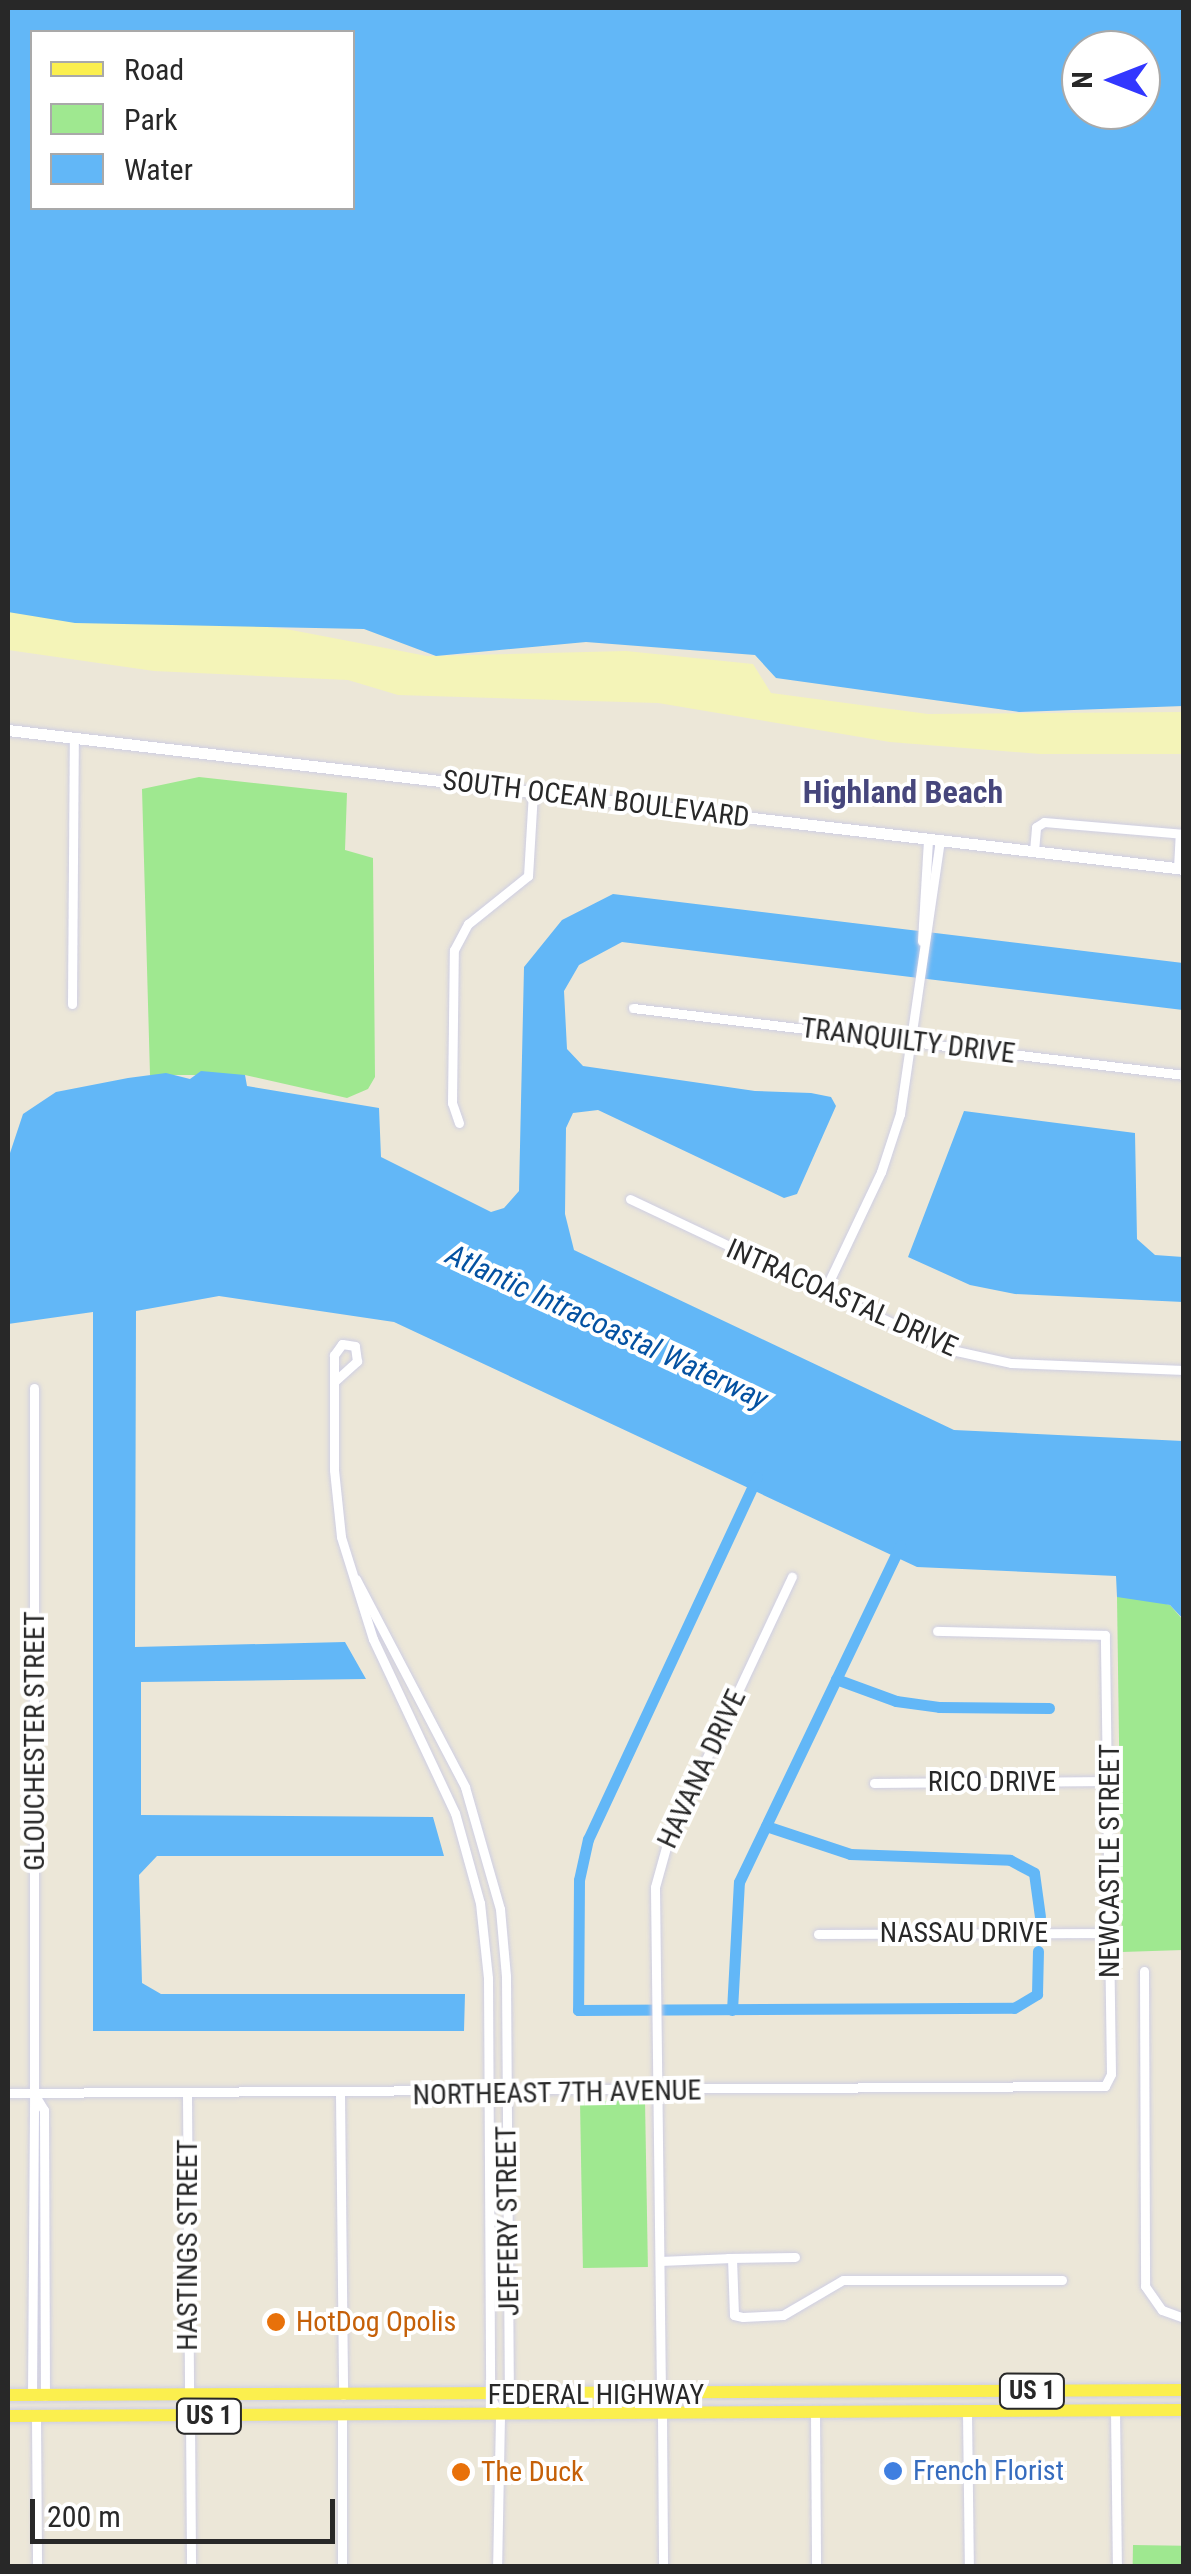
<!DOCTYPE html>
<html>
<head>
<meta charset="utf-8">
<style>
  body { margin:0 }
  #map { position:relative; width:1191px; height:2574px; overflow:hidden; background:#ece7d8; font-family:"Roboto Condensed",sans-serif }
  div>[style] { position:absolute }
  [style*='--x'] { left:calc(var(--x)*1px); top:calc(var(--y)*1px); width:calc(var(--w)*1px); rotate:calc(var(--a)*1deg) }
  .green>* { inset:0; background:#9fe890; transform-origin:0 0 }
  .sand>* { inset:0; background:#f4f4b8 }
  .water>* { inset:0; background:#62b7f7 }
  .canal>* { height:11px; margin:-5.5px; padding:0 5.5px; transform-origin:5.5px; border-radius:5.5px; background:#62b7f7 }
  .roads { filter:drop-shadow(0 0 2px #cecee3) drop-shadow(0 0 2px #cecee3) }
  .street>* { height:9px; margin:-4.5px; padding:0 4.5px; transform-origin:4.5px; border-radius:4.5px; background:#fff }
  .secondary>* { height:11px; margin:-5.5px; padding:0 5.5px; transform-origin:5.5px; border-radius:5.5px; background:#fff }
  .primary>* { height:12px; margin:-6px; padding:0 6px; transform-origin:6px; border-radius:6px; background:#fbef4e }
  .dots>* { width:28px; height:28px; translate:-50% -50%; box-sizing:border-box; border:5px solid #fff; border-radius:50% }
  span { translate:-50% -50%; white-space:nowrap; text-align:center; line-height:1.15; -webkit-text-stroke:8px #fff; paint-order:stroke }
  .shield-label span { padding:2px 8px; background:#fff; border:2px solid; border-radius:8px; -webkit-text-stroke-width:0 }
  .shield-label { font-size:25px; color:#282828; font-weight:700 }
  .street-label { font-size:28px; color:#282828 }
  .food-label { font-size:28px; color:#c56008 }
  .left { translate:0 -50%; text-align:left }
  .shop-label { font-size:28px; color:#366cbe }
  .water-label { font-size:30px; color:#0351a1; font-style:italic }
  .quarter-label { font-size:32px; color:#46467c; font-weight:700 }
  .frame { position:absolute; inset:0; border:10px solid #282828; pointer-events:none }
  .legend { position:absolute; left:30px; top:30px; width:325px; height:180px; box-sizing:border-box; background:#fff; border:2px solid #a9a9a9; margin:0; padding:12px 18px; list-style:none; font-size:30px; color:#282828 }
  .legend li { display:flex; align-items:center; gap:20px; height:50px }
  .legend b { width:50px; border:2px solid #a9a9a9 }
  .north { position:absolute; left:1061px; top:30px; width:100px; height:100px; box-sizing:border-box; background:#fff; border:2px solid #a9a9a9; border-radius:50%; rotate:270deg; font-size:28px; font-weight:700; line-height:40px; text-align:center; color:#282828 }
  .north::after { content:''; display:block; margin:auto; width:35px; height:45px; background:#3237ff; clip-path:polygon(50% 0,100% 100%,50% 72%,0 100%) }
  .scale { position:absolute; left:30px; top:2499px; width:305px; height:45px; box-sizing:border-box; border:5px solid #282828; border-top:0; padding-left:12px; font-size:30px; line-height:35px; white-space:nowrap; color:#282828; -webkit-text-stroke:8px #fff; paint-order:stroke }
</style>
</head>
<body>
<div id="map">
  <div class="green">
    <i style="clip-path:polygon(199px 777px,347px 793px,345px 850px,373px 858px,375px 1077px,368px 1089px,347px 1098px,245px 1075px,150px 1075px,142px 789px)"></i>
    <i style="clip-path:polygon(1129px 1594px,1170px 1605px,1183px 1620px,1183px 1950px,1122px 1952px,1117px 1597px)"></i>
    <i style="left:645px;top:2100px;width:167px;height:65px;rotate:89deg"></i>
    <i style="left:1133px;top:2545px;width:50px;height:21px;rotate:1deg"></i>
  </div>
  <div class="sand">
    <i style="clip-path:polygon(8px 600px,286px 629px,427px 656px,626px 651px,753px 664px,771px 693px,928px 714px,1183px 712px,1183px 754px,1040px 754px,890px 742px,658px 703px,398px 695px,348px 680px,154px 671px,8px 650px)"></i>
  </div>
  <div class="water">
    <i style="clip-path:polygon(evenodd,8px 8px,1183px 8px,1183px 706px,1019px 712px,776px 678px,755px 655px,586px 642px,436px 656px,364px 629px,75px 623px,8px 612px,8px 8px,32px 32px,352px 32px,352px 208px,32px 208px,32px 32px,8px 8px,1081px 50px,1141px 50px,1141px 110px,1081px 110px,1081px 50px)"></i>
    <i style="clip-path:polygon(613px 894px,1183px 963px,1183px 1010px,622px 942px,579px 965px,564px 991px,567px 1049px,583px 1066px,755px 1091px,811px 1093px,831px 1097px,836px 1106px,797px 1194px,784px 1198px,598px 1110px,573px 1113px,566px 1128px,565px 1214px,574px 1250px,954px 1430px,1183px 1441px,1184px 1620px,1170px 1605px,1117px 1597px,1116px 1576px,917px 1567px,394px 1322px,219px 1296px,136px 1311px,135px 1647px,345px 1642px,366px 1679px,141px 1682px,141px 1815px,433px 1817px,444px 1856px,157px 1856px,139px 1875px,142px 1983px,161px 1994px,465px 1994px,464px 2031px,93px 2031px,93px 1312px,8px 1324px,8px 1159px,23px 1114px,56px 1092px,128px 1078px,166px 1073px,190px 1079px,201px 1071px,245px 1075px,247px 1086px,379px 1108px,381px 1157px,491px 1212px,504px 1208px,519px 1191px,524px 967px,562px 920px)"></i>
    <i style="clip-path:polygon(964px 1111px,1135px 1133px,1137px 1239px,1155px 1255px,1183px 1257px,1183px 1302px,1015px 1294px,970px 1285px,908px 1257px)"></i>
  </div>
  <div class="canal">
    <i style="--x:757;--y:1477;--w:400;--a:115"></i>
    <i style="--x:588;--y:1839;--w:42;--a:102.4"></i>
    <i style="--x:579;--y:1880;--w:130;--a:90.4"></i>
    <i style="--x:578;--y:2010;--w:436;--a:-0.3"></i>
    <i style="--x:1014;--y:2008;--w:27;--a:-31"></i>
    <i style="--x:1037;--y:1994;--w:43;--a:-88.7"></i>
    <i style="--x:836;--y:1679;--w:64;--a:20.1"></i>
    <i style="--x:896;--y:1701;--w:43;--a:7.9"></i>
    <i style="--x:939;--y:1707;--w:110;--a:0.5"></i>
    <i style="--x:766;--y:1826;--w:89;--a:18.4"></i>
    <i style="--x:850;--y:1854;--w:160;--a:2.1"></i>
    <i style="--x:1010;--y:1860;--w:27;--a:28"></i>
    <i style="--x:1034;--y:1873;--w:44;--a:82.2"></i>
    <i style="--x:732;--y:2010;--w:128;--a:-86.9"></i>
    <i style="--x:739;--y:1882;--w:373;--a:-64.4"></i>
  </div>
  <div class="roads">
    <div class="street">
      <i style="--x:1034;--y:851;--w:24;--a:-85"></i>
      <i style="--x:1036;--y:827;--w:9;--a:-32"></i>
      <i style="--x:1044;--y:822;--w:141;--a:4.9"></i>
      <i style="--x:1178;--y:868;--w:34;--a:-87"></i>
      <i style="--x:922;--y:941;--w:102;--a:-86.6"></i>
      <i style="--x:72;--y:1004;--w:267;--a:-89.6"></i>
      <i style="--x:633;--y:1008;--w:555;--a:6.93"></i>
      <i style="--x:459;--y:1123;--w:21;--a:-109"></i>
      <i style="--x:452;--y:1103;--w:153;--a:-89.3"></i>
      <i style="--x:454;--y:950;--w:30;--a:-62"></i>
      <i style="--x:468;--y:924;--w:77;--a:-38.7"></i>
      <i style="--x:528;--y:876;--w:85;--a:-86.6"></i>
      <i style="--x:630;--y:1199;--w:351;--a:25.3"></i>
      <i style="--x:947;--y:1349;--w:66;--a:12.3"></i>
      <i style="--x:1011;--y:1363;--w:173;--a:2.3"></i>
      <i style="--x:824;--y:1292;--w:133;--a:-64.6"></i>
      <i style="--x:881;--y:1172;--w:61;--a:-71.9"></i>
      <i style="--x:900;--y:1114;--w:277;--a:-81.7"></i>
      <i style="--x:335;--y:1381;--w:30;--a:-42"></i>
      <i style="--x:357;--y:1361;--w:15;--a:-98"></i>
      <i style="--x:355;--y:1346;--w:13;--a:-171"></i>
      <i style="--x:342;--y:1344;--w:14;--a:126"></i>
      <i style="--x:334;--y:1355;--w:115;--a:90"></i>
      <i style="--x:334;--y:1470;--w:67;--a:84"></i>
      <i style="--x:341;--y:1537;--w:107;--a:72.6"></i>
      <i style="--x:373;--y:1639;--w:192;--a:64.8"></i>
      <i style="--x:455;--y:1813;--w:93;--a:74.5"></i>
      <i style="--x:480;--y:1903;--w:75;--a:83.9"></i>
      <i style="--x:488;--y:1978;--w:418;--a:89.7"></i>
      <i style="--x:490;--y:2396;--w:20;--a:63"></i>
      <i style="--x:356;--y:1579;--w:235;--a:62.3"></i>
      <i style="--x:465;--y:1787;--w:127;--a:74"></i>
      <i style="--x:500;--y:1909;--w:67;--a:84.9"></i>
      <i style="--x:506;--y:1976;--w:420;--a:89.6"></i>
      <i style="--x:509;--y:2396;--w:22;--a:114"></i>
      <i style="--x:500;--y:2416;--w:150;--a:91.1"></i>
      <i style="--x:874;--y:1783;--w:235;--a:-0.5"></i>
      <i style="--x:818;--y:1934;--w:292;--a:-0.2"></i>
      <i style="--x:1144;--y:1971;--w:315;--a:89.8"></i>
      <i style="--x:1145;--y:2286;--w:29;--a:55"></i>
      <i style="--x:1162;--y:2310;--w:23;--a:20"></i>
      <i style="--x:8;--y:2093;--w:1097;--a:-0.37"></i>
      <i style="--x:1105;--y:2086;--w:13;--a:-63"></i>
      <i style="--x:1111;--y:2074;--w:439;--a:-90.8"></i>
      <i style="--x:1105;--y:1635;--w:168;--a:-178.6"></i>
      <i style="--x:34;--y:2094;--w:706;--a:-90"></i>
      <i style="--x:187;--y:2094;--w:302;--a:89.6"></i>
      <i style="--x:340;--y:2094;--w:301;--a:89.4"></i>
      <i style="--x:728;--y:2258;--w:67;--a:-0.9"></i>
      <i style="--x:660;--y:2261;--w:72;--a:-2.4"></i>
      <i style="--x:732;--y:2258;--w:57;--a:88"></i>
      <i style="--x:734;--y:2315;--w:9;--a:13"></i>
      <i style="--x:743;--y:2317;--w:40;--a:-2.9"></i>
      <i style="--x:783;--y:2315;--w:69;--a:-30.3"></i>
      <i style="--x:843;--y:2280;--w:219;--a:0"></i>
      <i style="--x:661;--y:2394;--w:507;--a:-90.68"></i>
      <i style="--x:655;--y:1887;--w:49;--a:-74.5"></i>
      <i style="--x:668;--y:1840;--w:291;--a:-64.8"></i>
      <i style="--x:32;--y:2396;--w:302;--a:-89.6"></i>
      <i style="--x:34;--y:2094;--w:19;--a:58"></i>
      <i style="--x:44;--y:2110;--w:286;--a:89.8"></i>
      <i style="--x:1115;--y:2410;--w:156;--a:89.3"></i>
      <i style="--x:967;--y:2412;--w:154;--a:89.3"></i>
      <i style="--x:815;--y:2413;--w:153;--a:89.6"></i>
      <i style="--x:662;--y:2415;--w:151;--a:89.6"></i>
      <i style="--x:36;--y:2416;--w:150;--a:89.6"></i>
      <i style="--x:190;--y:2416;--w:150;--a:89.6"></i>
      <i style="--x:342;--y:2416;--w:150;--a:90"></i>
    </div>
    <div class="secondary">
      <i style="--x:8;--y:730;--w:1184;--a:6.74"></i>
    </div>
    <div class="primary">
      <i style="--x:8;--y:2395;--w:1176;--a:-0.24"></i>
      <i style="--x:8;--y:2416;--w:1176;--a:-0.29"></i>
    </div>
  </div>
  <div class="dots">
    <i style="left:276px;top:2322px;background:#e8710a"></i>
    <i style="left:893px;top:2471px;background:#3f7fe0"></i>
    <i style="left:461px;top:2472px;background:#e8710a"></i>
  </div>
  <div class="shield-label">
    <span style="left:1032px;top:2391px">US 1</span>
    <span style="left:209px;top:2416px">US 1</span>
  </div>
  <div class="street-label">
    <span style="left:596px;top:799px;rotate:7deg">SOUTH OCEAN BOULEVARD</span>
    <span style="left:908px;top:1041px;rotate:7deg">TRANQUILTY DRIVE</span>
    <span style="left:842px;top:1298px;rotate:24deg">INTRACOASTAL DRIVE</span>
    <span style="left:35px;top:1741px;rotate:-90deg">GLOUCHESTER STREET</span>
    <span style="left:702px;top:1769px;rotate:-65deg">HAVANA DRIVE</span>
    <span style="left:992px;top:1782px">RICO DRIVE</span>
    <span style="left:1110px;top:1861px;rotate:-90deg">NEWCASTLE STREET</span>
    <span style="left:964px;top:1933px">NASSAU DRIVE</span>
    <span style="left:557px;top:2093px;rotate:-1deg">NORTHEAST 7TH AVENUE</span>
    <span style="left:508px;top:2221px;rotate:-91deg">JEFFERY STREET</span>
    <span style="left:188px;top:2245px;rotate:-90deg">HASTINGS STREET</span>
    <span style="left:596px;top:2395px">FEDERAL HIGHWAY</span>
  </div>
  <div class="food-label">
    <span class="left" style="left:296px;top:2322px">HotDog Opolis</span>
    <span class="left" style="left:481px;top:2472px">The Duck</span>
  </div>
  <div class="shop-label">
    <span class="left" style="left:913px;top:2471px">French Florist</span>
  </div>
  <div class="water-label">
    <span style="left:607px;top:1327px;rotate:25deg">Atlantic Intracoastal Waterway</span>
  </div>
  <div class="quarter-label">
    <span style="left:903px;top:792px">Highland Beach</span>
  </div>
  <div class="frame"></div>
  <ul class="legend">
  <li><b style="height:12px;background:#fbef4e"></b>Road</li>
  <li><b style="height:28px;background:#9fe890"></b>Park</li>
  <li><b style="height:28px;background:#62b7f7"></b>Water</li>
  </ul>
  <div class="north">N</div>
  <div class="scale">200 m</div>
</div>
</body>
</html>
